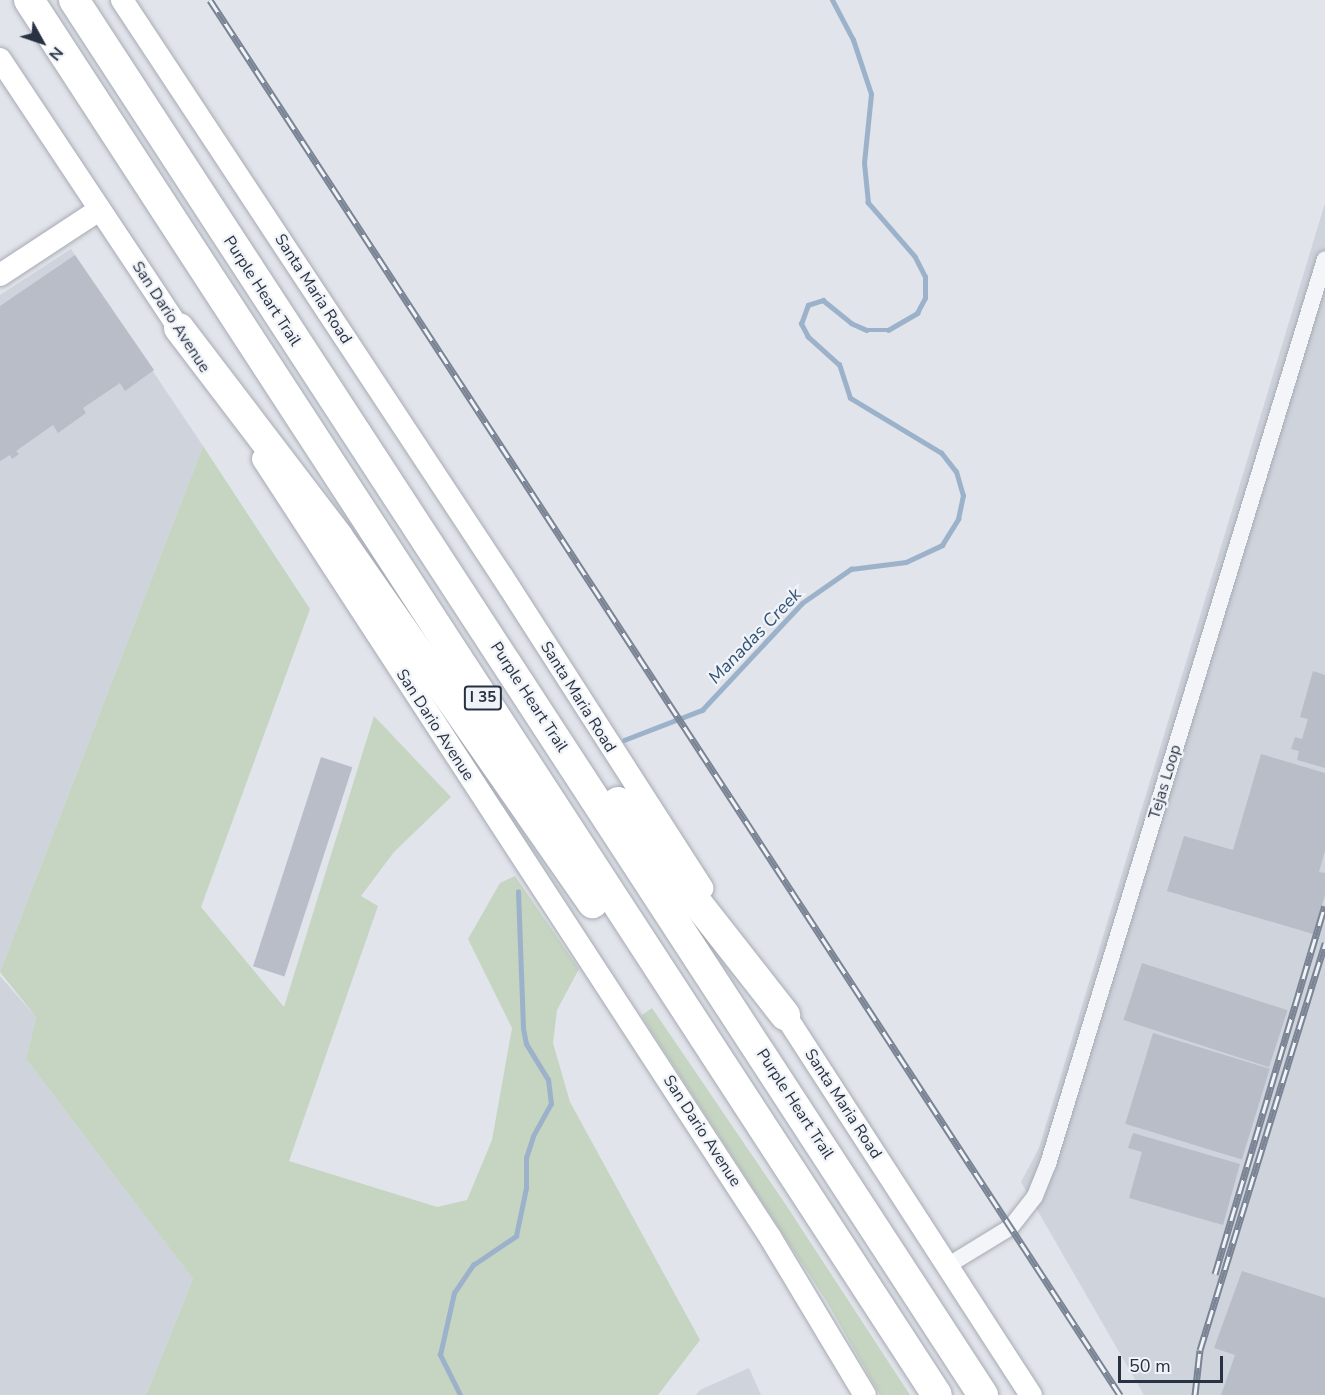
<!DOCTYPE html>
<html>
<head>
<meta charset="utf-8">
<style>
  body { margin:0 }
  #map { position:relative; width:1325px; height:1395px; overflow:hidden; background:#e1e4ea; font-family:"Nunito Sans",sans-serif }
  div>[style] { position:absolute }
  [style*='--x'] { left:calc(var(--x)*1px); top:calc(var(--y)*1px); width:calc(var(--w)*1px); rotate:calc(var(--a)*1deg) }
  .built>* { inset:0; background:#cfd3dc }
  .green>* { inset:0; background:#c6d4c2 }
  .stream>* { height:4.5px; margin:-2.25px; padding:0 2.25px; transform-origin:2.25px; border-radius:2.25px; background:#9bb2ca }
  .building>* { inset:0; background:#b8bdc7; transform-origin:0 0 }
  .roads { filter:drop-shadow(0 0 2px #a6abb4) drop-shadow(0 0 2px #a6abb4) }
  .street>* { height:16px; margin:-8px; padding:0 8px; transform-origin:8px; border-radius:8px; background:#f4f5f8 }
  .secondary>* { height:22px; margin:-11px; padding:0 11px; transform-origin:11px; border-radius:11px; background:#fff }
  .highway>* { height:30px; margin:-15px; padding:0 15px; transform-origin:15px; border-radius:15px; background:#fff }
  .rail>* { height:7px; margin-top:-3.5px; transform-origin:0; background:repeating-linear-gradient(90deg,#f0f3f7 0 14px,#7a8494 0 28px); box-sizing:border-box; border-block:2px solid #7a8494 }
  span { translate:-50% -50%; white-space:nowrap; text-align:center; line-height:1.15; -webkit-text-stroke:4.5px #f0f3f7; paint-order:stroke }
  .shield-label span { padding:2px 4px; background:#f0f3f7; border:2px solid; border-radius:4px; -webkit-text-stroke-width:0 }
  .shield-label { font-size:15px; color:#293242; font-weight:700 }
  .street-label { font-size:16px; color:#293242 }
  .water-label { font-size:18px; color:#325176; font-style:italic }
  .north { position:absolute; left:12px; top:12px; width:60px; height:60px; -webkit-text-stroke:4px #f0f3f7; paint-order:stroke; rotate:130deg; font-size:16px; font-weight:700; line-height:24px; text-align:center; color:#293242 }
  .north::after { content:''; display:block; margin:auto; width:21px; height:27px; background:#293242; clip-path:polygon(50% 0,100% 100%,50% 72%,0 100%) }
  .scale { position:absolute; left:1118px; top:1356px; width:105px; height:27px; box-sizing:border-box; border:3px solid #293242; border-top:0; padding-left:8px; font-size:18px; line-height:21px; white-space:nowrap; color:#293242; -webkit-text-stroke:4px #f0f3f7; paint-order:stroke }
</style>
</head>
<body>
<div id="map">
  <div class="built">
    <i style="clip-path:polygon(1325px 203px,1325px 1395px,1144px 1395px,1021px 1182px,1039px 1148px)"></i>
    <i style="clip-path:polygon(71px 249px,203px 446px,0 972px,0 295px)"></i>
    <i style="clip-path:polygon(0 976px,36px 1017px,26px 1059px,193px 1279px,146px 1395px,0 1395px)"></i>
    <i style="clip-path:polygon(749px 1368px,761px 1395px,696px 1395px,700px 1390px)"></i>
  </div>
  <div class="green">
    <i style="clip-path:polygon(203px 446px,310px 609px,201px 907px,284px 1007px,374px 716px,451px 797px,394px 852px,361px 896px,378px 906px,289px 1161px,437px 1207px,467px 1200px,492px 1140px,512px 1028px,468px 939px,500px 883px,515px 876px,579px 969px,557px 1010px,553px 1043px,570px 1102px,700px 1340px,658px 1395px,146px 1395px,193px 1279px,26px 1059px,36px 1017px,0 972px)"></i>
    <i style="clip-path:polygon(652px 1008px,786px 1205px,910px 1395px,880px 1395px,827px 1302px,646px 1023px,642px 1015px)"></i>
  </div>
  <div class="stream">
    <i style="--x:624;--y:740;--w:84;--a:-21"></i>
    <i style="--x:702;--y:710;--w:146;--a:-46.9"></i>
    <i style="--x:802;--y:603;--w:60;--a:-34.8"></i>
    <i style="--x:851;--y:569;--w:55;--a:-7.3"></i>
    <i style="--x:906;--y:562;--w:40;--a:-25"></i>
    <i style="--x:942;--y:545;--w:31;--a:-58"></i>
    <i style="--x:958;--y:519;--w:24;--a:-78"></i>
    <i style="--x:963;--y:496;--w:25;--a:-106"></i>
    <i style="--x:956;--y:472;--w:24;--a:-128"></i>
    <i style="--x:941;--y:453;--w:106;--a:-148.9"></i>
    <i style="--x:850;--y:398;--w:35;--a:-108"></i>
    <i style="--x:839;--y:365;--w:42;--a:-137.9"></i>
    <i style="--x:808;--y:337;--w:15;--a:-118"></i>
    <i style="--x:801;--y:324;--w:20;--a:-70"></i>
    <i style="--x:808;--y:305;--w:16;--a:-18"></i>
    <i style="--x:823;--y:300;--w:36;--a:39"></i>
    <i style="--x:851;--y:323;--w:17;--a:24"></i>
    <i style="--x:867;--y:330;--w:21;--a:0"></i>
    <i style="--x:888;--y:330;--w:34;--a:-30"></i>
    <i style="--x:917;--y:313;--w:17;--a:-62"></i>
    <i style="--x:925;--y:298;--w:21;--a:-90"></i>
    <i style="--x:925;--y:277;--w:22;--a:-117"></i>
    <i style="--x:915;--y:257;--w:72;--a:-131"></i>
    <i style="--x:868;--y:203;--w:40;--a:-95.7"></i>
    <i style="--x:864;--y:163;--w:69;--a:-84.2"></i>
    <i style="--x:871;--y:94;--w:57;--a:-108.4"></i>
    <i style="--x:853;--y:40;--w:45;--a:-117.7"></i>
    <i style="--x:460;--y:1395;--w:45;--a:-116.6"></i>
    <i style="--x:440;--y:1355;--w:64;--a:-77.3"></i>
    <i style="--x:454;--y:1293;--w:34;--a:-56"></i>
    <i style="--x:473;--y:1265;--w:52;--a:-34"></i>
    <i style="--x:516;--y:1236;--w:49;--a:-78.2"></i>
    <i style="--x:526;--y:1188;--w:30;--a:-90"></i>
    <i style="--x:526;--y:1158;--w:23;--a:-72"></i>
    <i style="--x:533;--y:1136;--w:37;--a:-61"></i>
    <i style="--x:551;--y:1104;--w:24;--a:-97"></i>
    <i style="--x:548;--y:1080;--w:42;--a:-121.4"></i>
    <i style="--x:526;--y:1044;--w:16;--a:-101"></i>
    <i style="--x:523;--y:1028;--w:136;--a:-92.1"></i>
  </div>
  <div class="building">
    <i style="clip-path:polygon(75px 255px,154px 370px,125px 391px,120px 383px,83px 408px,86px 413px,58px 433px,53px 425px,16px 451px,19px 454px,12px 459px,10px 455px,0 461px,0 306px)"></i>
    <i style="clip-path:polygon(1313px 671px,1325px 675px,1325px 768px,1297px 760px,1299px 751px,1291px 749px,1295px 737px,1302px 739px,1308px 719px,1300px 717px)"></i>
    <i style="clip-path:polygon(1261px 754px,1325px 773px,1325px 851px,1319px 872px,1325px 873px,1325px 895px,1313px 934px,1167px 891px,1184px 836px,1233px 850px)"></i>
    <i style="left:321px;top:757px;width:33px;height:220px;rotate:18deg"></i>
    <i style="left:1142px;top:963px;width:153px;height:60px;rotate:18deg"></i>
    <i style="left:1153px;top:1033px;width:122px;height:95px;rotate:17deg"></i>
    <i style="clip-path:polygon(1133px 1133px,1240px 1164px,1223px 1225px,1129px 1198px,1142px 1152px,1128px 1148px)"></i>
    <i style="clip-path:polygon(1242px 1271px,1325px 1298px,1325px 1395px,1221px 1395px,1235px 1355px,1214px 1348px)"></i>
  </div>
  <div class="roads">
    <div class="street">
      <i style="--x:947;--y:1266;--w:75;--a:-31.4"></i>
      <i style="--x:1011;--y:1227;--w:39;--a:-52"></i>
      <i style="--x:1035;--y:1196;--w:35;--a:-68"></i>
      <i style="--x:1048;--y:1164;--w:946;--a:-72.98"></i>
    </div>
    <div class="secondary">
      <i style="--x:122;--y:0;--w:690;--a:56.59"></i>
      <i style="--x:502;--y:576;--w:371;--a:57.3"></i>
      <i style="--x:0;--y:59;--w:338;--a:56.4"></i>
      <i style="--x:0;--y:275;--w:118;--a:-33.3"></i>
      <i style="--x:263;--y:459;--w:929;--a:56.91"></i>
      <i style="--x:770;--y:1237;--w:184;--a:59"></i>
      <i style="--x:776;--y:1001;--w:469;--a:57.1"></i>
    </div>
    <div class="highway">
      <i style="--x:29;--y:0;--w:1664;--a:56.94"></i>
      <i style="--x:74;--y:0;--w:1665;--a:56.91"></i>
      <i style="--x:179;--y:328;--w:263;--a:52.7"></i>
      <i style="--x:338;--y:537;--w:446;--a:55.2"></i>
      <i style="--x:618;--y:802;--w:271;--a:51.9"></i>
    </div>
  </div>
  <div class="rail">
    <i style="--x:210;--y:0;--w:1666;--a:56.88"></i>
    <i style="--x:1215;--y:1274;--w:384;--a:-73.4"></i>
    <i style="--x:1195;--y:1395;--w:45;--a:-83.7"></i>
    <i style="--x:1200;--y:1350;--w:426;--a:-72.9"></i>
  </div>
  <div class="shield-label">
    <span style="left:483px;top:698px">I 35</span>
  </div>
  <div class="street-label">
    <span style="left:313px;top:289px;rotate:57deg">Santa Maria Road</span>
    <span style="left:262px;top:291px;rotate:57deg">Purple Heart Trail</span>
    <span style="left:171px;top:317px;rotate:57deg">San Dario Avenue</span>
    <span style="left:529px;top:697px;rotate:57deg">Purple Heart Trail</span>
    <span style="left:578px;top:697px;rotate:58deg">Santa Maria Road</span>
    <span style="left:435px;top:725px;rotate:57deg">San Dario Avenue</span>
    <span style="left:1165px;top:782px;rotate:-73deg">Tejas Loop</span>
    <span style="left:795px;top:1104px;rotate:57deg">Purple Heart Trail</span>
    <span style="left:843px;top:1104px;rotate:57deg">Santa Maria Road</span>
    <span style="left:702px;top:1131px;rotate:57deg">San Dario Avenue</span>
  </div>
  <div class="water-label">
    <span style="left:755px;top:636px;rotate:-46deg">Manadas Creek</span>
  </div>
  <div class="north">N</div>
  <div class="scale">50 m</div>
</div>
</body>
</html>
